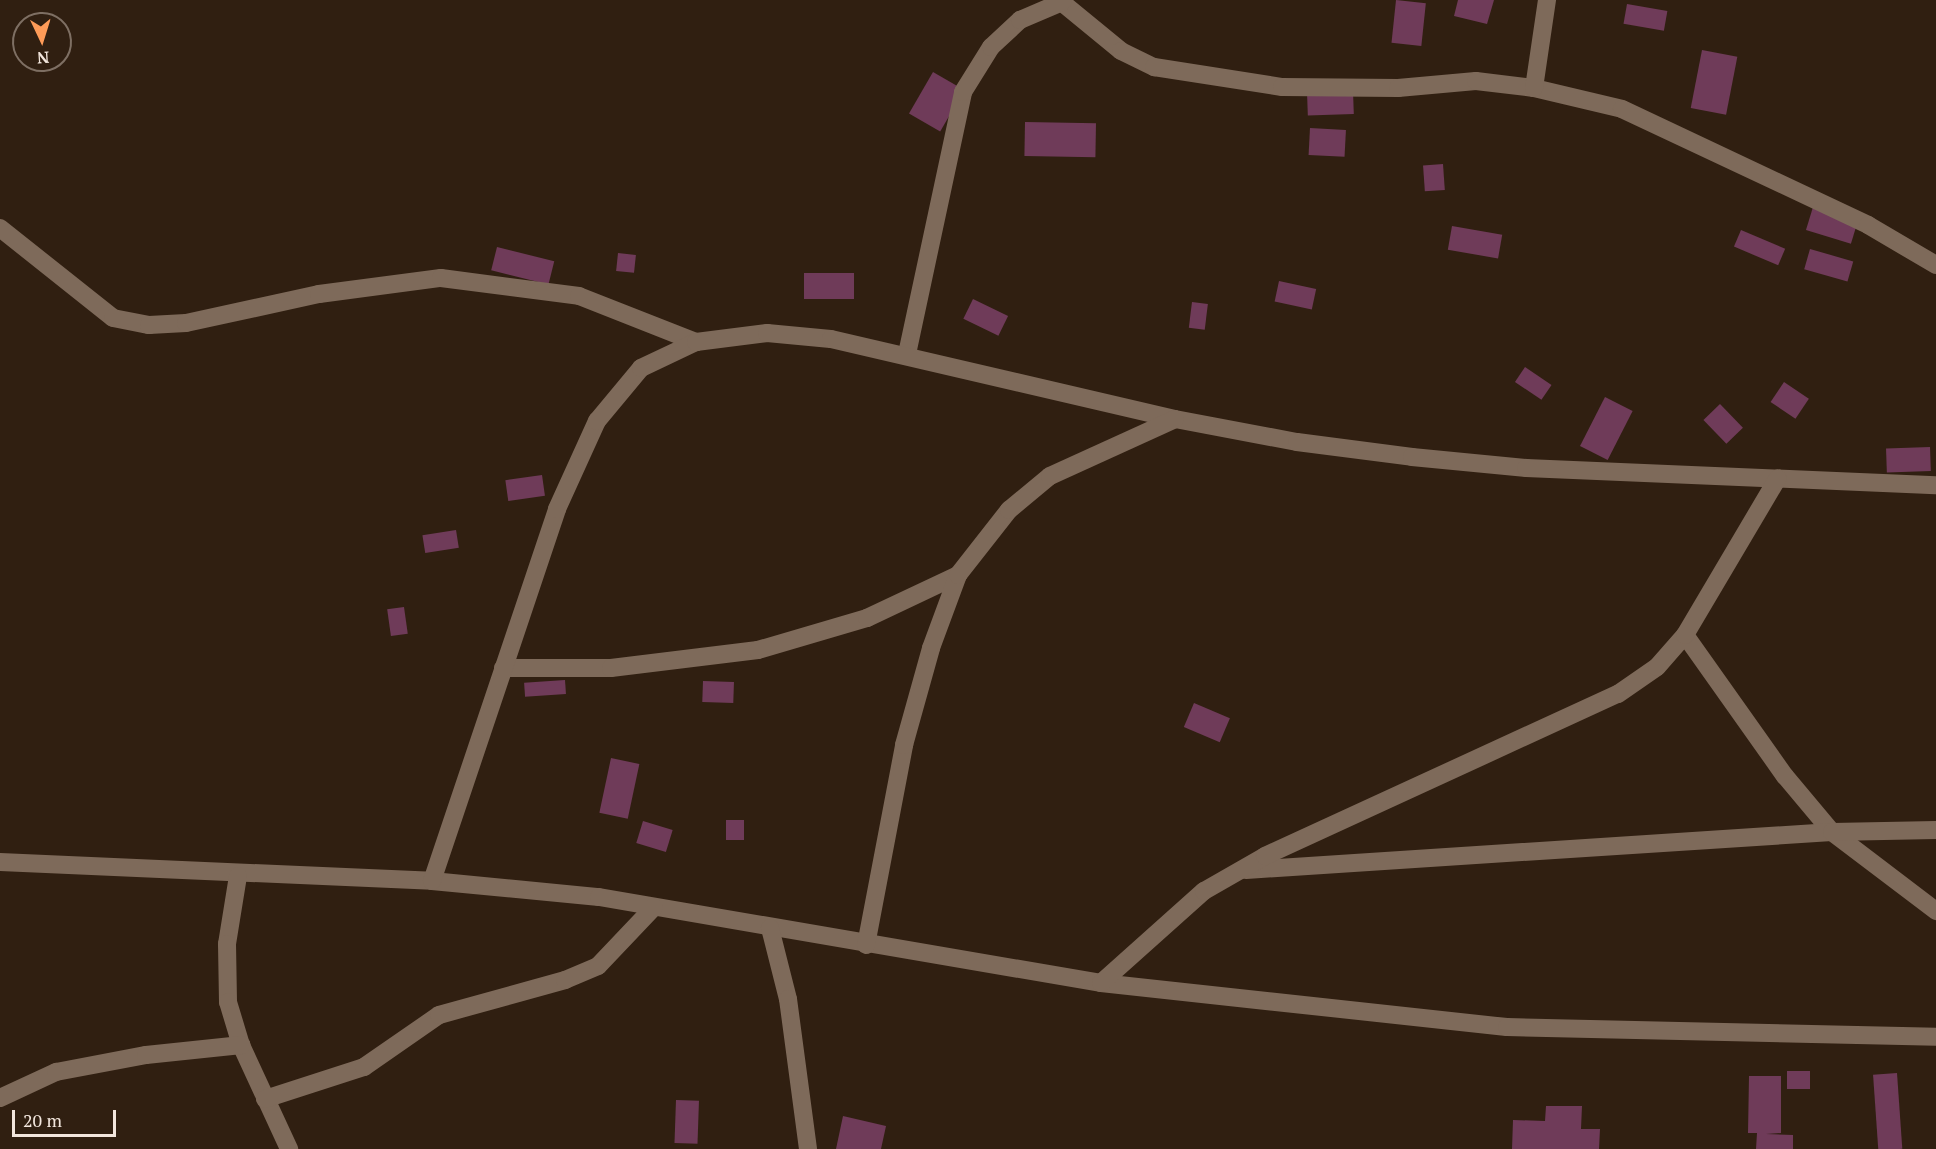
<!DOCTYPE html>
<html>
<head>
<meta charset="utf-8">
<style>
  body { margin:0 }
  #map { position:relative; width:1936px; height:1149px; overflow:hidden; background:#301f11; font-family:"PT Serif",serif }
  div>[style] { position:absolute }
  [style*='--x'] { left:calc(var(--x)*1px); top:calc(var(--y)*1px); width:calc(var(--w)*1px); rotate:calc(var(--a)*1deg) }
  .building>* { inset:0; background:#6f3b59; transform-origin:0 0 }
  .minor>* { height:18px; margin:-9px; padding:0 9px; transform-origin:9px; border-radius:9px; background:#7e6a5a }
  span { translate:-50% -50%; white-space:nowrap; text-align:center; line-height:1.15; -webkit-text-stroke:4.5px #301f11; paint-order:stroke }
  .north { position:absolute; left:12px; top:12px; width:60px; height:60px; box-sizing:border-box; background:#301f11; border:2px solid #7e6f63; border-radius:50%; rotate:176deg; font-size:16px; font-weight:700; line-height:24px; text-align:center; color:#f2e6dd }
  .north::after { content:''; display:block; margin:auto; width:21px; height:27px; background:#fe9b58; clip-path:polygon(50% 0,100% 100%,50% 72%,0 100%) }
  .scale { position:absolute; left:12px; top:1110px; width:104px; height:27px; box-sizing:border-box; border:3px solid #f2e6dd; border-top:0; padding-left:8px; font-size:18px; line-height:21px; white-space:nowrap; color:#f2e6dd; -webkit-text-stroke:4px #301f11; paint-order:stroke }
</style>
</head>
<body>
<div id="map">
  <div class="building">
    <i style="left:1396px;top:0;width:30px;height:43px;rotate:6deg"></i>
    <i style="clip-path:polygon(1458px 0,1494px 0,1487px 24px,1454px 16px)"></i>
    <i style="left:1627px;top:4px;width:41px;height:20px;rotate:10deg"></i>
    <i style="left:1702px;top:50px;width:36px;height:59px;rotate:11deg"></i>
    <i style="left:933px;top:72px;width:36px;height:48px;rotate:30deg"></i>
    <i style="left:1353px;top:91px;width:23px;height:46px;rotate:88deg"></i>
    <i style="left:1025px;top:122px;width:71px;height:34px;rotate:1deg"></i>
    <i style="left:1310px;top:128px;width:36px;height:27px;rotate:3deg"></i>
    <i style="left:1443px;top:164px;width:26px;height:20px;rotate:86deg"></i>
    <i style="left:1813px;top:207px;width:47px;height:24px;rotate:17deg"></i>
    <i style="left:1452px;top:226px;width:51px;height:24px;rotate:10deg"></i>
    <i style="left:1741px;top:230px;width:48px;height:18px;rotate:23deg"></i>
    <i style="left:497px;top:247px;width:59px;height:24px;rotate:14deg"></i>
    <i style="left:1810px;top:249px;width:45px;height:21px;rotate:16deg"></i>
    <i style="left:618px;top:253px;width:18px;height:18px;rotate:6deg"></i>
    <i style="left:854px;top:273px;width:26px;height:50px;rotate:90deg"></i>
    <i style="left:1279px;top:281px;width:38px;height:21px;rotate:12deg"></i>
    <i style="left:973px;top:299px;width:39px;height:22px;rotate:26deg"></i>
    <i style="left:1192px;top:302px;width:16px;height:26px;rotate:7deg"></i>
    <i style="left:1525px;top:367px;width:32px;height:18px;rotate:34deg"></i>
    <i style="left:1784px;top:382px;width:30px;height:24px;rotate:34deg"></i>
    <i style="left:1605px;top:397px;width:31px;height:55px;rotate:27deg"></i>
    <i style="left:1720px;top:404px;width:33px;height:23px;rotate:46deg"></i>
    <i style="left:1930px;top:447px;width:24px;height:44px;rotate:88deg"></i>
    <i style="left:542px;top:475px;width:21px;height:37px;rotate:82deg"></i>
    <i style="left:456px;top:530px;width:18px;height:34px;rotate:81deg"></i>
    <i style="left:404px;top:607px;width:27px;height:17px;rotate:82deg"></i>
    <i style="left:565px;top:680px;width:14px;height:41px;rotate:86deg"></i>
    <i style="left:703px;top:681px;width:31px;height:21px;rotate:2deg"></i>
    <i style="left:1194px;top:703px;width:39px;height:26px;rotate:23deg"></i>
    <i style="left:611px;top:758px;width:29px;height:56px;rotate:12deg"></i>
    <i style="left:726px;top:820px;width:18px;height:20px"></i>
    <i style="left:643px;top:821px;width:31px;height:23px;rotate:17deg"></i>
    <i style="left:1787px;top:1071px;width:23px;height:18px"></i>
    <i style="left:1897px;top:1073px;width:76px;height:24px;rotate:86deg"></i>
    <i style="clip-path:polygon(1749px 1076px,1781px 1076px,1781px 1133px,1766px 1134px,1793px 1135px,1793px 1149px,1756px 1149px,1757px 1133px,1748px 1133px)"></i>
    <i style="left:676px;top:1100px;width:23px;height:43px;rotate:2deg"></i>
    <i style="clip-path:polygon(1546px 1106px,1582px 1106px,1581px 1129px,1600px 1129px,1599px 1149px,1512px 1149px,1513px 1120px,1545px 1121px)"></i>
    <i style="clip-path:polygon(843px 1116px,886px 1126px,881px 1149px,836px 1149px)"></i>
  </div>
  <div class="minor">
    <i style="--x:1059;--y:0;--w:80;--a:39.4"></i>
    <i style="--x:1121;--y:51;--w:37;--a:26"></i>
    <i style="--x:1154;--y:67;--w:130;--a:8.9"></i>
    <i style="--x:1282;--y:87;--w:116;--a:0.5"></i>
    <i style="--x:1398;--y:88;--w:78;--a:-5.1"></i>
    <i style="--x:1476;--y:81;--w:58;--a:6.9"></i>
    <i style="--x:1534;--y:88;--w:90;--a:13.4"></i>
    <i style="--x:1622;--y:109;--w:272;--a:25.2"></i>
    <i style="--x:1868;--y:225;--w:79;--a:30.5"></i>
    <i style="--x:1534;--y:88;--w:89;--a:-81.6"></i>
    <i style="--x:0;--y:228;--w:144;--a:38.5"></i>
    <i style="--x:113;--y:318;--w:37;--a:11"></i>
    <i style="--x:149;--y:325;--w:37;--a:-3"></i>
    <i style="--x:186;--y:323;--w:136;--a:-12.3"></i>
    <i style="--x:319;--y:294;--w:123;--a:-7.5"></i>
    <i style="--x:441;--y:278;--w:139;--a:7.4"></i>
    <i style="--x:579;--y:296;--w:126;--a:21.5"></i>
    <i style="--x:907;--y:354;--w:268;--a:-77.9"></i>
    <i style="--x:963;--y:92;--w:53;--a:-58.1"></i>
    <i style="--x:991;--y:47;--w:40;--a:-43"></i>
    <i style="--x:1020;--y:20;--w:46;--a:-23.2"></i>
    <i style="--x:1685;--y:635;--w:173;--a:54.7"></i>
    <i style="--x:1785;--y:776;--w:73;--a:50"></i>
    <i style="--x:1832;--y:832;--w:131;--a:37.2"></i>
    <i style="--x:503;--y:668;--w:108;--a:0"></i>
    <i style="--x:611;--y:668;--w:148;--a:-7"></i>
    <i style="--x:758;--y:650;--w:114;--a:-16.4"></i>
    <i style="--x:867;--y:618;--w:101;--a:-25.3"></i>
    <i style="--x:0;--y:862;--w:432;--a:2.5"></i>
    <i style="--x:432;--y:881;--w:168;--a:5.5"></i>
    <i style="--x:599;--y:897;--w:509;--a:9.72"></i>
    <i style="--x:1101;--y:983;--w:408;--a:6.2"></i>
    <i style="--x:1507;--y:1027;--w:429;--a:1.3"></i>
    <i style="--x:1246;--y:870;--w:587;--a:-3.71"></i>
    <i style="--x:1832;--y:832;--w:104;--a:-1.1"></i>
    <i style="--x:238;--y:876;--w:69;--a:99.2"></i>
    <i style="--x:227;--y:944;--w:58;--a:89"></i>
    <i style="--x:228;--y:1002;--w:45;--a:73.2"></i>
    <i style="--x:241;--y:1045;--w:115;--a:65.2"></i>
    <i style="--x:432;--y:881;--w:392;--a:-71.4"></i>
    <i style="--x:557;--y:509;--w:97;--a:-65.6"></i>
    <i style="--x:597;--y:421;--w:69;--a:-50.3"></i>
    <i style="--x:641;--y:368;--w:61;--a:-25.3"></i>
    <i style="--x:696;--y:342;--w:72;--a:-7.2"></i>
    <i style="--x:767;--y:333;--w:64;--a:5.4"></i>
    <i style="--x:831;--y:339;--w:353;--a:13.1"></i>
    <i style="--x:1175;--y:419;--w:124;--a:10.7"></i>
    <i style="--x:1297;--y:442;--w:116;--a:7.4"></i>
    <i style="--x:1412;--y:457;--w:115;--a:5.5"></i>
    <i style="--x:1526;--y:468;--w:410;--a:2.4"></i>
    <i style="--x:770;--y:928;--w:73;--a:75.8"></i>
    <i style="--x:788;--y:999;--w:151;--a:82.4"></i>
    <i style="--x:866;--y:945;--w:204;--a:-79.2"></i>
    <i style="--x:904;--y:745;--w:101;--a:-74.4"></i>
    <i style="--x:931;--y:648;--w:78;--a:-69.7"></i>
    <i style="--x:958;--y:575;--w:83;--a:-51.9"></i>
    <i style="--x:1009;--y:510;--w:53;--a:-39.7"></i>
    <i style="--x:1050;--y:476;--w:137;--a:-24.5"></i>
    <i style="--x:1101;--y:983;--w:138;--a:-41.8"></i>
    <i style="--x:1204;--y:891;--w:70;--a:-29.8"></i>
    <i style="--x:1265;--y:856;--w:388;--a:-24.7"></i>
    <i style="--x:1618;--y:694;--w:47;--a:-34.7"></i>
    <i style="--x:1657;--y:667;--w:43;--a:-48.8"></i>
    <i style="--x:1685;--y:635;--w:182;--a:-59.4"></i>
    <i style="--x:0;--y:1098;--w:62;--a:-24.9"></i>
    <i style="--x:56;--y:1072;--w:92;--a:-10.7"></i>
    <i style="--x:146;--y:1055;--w:96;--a:-6"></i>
    <i style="--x:265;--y:1099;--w:104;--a:-17.9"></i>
    <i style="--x:364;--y:1067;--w:91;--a:-34.7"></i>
    <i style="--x:439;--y:1015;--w:131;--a:-15.5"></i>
    <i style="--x:565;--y:980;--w:36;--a:-23"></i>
    <i style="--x:598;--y:966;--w:81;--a:-46.5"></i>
  </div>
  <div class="north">N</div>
  <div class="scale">20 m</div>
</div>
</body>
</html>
